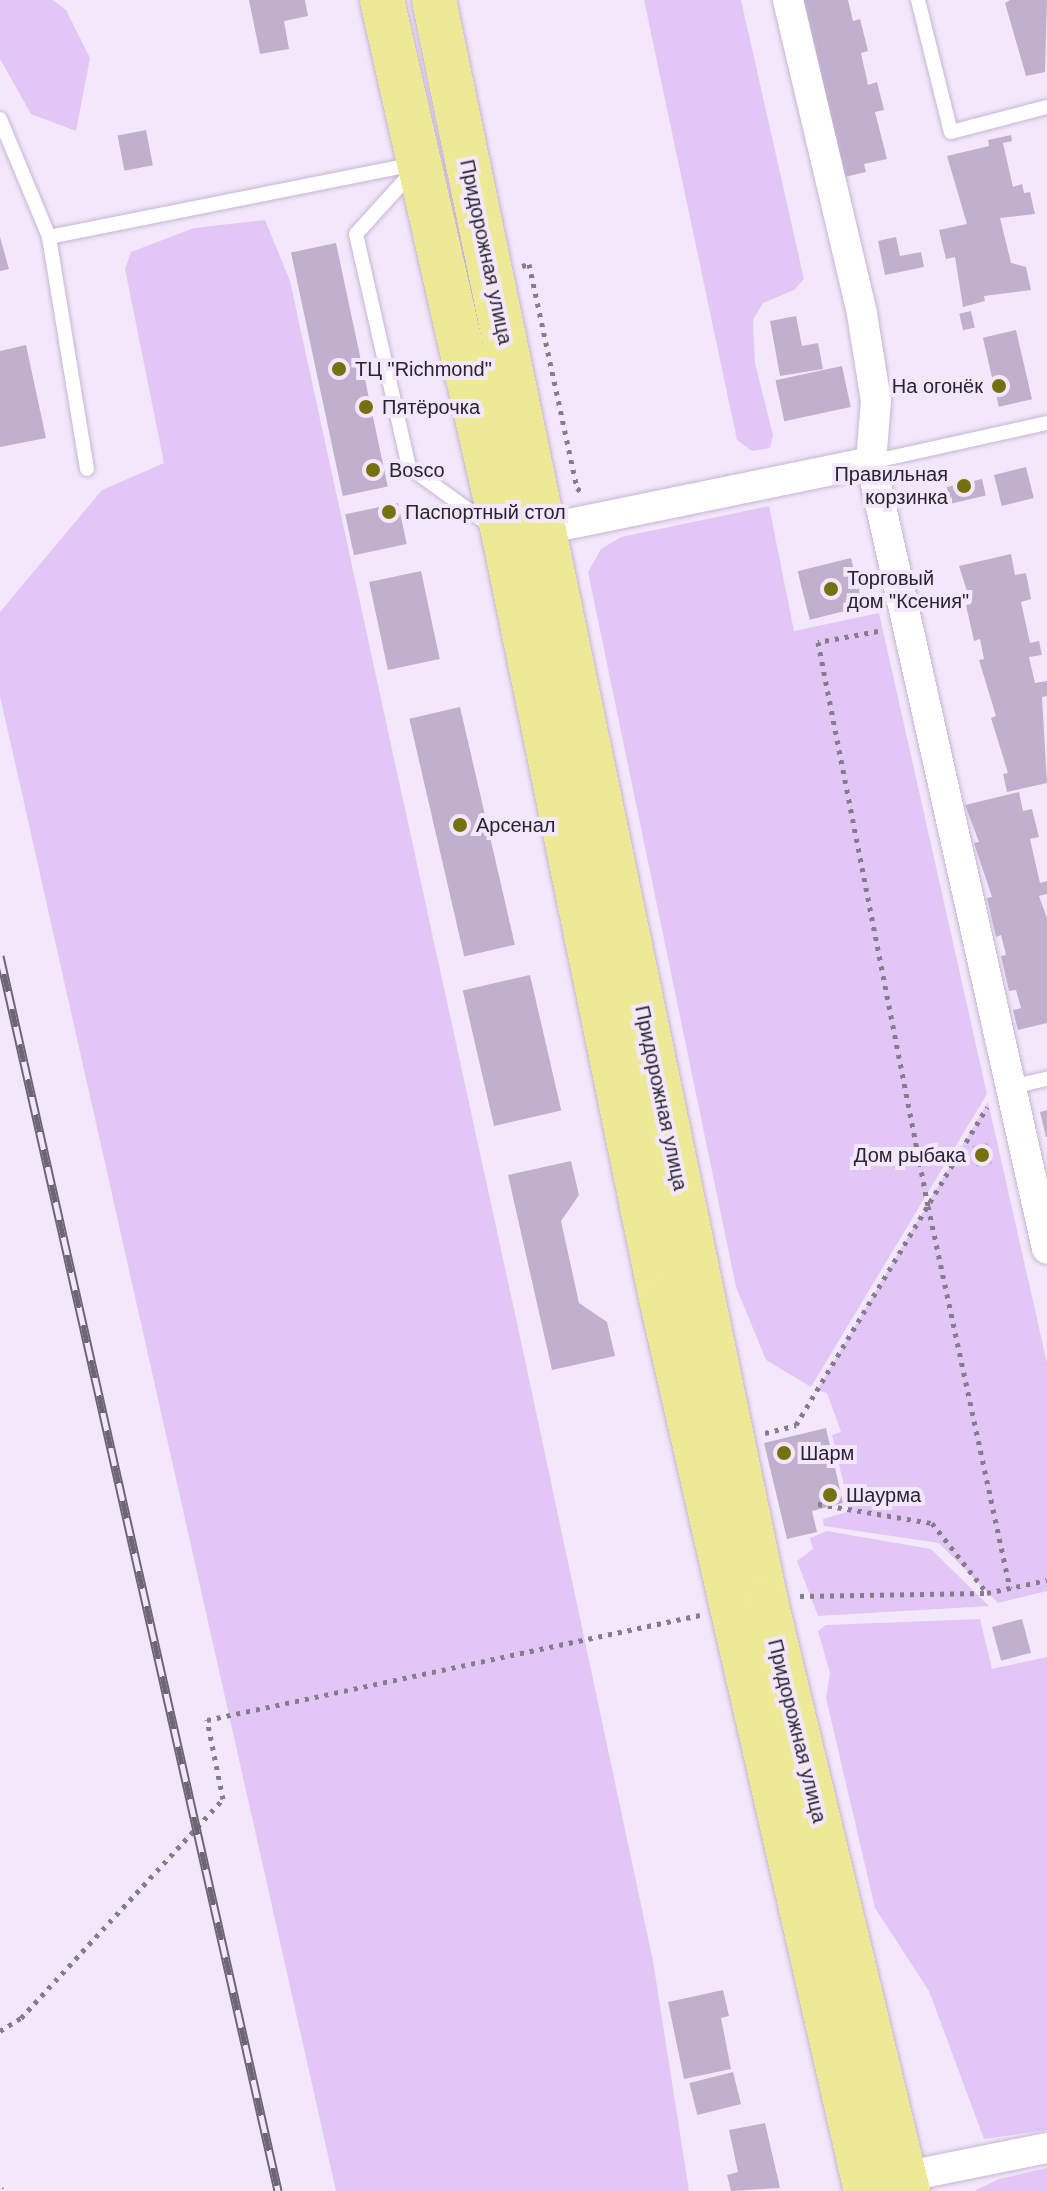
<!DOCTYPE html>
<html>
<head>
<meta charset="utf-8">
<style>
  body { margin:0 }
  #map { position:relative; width:1047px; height:2191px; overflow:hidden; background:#f3e8fb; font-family:Arial,sans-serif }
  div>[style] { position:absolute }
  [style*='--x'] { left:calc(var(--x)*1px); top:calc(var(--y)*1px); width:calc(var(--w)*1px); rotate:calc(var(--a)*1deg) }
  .green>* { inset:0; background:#e2c6f5 }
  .building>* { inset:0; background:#c1afce; transform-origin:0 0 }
  .path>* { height:5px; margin-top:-2.5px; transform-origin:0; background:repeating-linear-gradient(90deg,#867d8c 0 4px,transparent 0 10px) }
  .roads { filter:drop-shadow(0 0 2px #c7b5d4) drop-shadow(0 0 2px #c7b5d4) }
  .service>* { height:14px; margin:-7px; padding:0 7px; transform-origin:7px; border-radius:7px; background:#fff }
  .minor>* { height:30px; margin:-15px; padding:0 15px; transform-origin:15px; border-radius:15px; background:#fff }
  .primary>* { height:44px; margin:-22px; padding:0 22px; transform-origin:22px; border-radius:22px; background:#eee997 }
  .rail>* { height:9px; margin-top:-4.5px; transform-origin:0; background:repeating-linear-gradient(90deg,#f3e8fb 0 18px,#6f6675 0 36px); box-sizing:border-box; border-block:2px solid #6f6675 }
  .dots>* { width:22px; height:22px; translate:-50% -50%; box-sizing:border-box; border:4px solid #f3e8fb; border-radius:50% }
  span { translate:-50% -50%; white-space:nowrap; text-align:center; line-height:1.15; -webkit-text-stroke:8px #f3e8fb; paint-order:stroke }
  .street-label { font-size:20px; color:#2b2430 }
  .poi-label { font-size:20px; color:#2b2430 }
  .left { translate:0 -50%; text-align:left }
  .right { translate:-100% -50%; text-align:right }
</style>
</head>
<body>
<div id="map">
  <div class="green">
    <i style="clip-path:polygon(0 0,53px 0,66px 10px,90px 58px,76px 131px,31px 114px,0 59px)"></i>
    <i style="clip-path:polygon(644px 0,741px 0,804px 279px,794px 290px,763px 303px,753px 320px,755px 363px,773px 435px,770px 448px,752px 451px,737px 440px)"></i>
    <i style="clip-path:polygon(265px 220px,290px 281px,522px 1346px,653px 1961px,689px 2191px,336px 2191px,0 696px,0 612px,102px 490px,164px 463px,125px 269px,131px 252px,194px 228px)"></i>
    <i style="clip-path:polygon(769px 506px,794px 631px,879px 613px,987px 1094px,811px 1387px,766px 1360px,736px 1287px,588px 572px,601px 549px,621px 537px)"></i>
    <i style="clip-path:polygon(988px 1102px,1047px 1363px,1047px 1591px,998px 1603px,939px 1543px,824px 1526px,823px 1519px,850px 1511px,832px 1435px,841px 1432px,827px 1393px,817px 1390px)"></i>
    <i style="clip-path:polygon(827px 1531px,931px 1549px,989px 1606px,818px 1616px,797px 1561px,813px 1549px,810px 1538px)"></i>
    <i style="clip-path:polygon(980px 1619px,992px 1669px,1047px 1657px,1047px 2130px,984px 2139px,929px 1991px,875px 1908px,826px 1698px,830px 1673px,818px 1631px,826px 1625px)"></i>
    <i style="clip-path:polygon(1047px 2168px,1047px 2191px,974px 2191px,999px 2179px)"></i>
  </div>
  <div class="building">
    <i style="clip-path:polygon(249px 0,305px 0,308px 16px,284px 21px,289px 49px,260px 54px)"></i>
    <i style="clip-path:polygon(797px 0,848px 0,853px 21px,860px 19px,868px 51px,861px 53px,868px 85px,877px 82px,884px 110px,875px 112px,887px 159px,864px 164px,866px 172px,840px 178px)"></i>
    <i style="clip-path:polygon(1010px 0,1047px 0,1045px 72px,1026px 76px,1005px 3px)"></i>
    <i style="left:146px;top:130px;width:36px;height:29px;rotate:79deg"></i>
    <i style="clip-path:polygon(1011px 135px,1012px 141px,1003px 143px,1013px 187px,1022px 184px,1024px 193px,1030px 192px,1035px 214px,1000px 218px,1011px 263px,1026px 267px,1031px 290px,984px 296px,985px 301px,963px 307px,955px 257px,946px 259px,939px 230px,967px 224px,947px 156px,989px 146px,988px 140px)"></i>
    <i style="clip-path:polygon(0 237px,9px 269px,0 271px)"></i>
    <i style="clip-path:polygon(896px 237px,900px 256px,921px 252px,924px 267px,885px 275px,878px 241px)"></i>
    <i style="left:336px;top:243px;width:249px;height:46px;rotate:78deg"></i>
    <i style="left:971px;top:311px;width:17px;height:12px;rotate:77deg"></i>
    <i style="clip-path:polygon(796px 316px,802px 346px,818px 343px,823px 369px,780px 376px,770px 321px)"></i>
    <i style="left:1016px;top:330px;width:71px;height:34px;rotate:77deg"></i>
    <i style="clip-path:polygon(26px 345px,46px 438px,0 447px,0 351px)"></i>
    <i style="left:842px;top:366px;width:42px;height:68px;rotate:78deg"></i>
    <i style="left:1026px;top:467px;width:32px;height:33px;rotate:76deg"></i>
    <i style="left:982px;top:479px;width:17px;height:36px;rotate:77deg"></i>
    <i style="left:398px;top:503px;width:42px;height:54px;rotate:78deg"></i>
    <i style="clip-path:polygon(1011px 554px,1015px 575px,1026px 573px,1031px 599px,1021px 602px,1030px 643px,1039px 641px,1042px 655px,1029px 657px,1035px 683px,1047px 681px,1047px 696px,1042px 697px,1047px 783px,1007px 792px,1003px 774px,1008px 773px,991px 718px,996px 716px,979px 660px,984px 659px,980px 639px,974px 641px,966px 605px,971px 604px,959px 566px)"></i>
    <i style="left:851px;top:558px;width:50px;height:55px;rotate:76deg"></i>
    <i style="left:421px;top:571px;width:90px;height:53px;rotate:78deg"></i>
    <i style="left:460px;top:707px;width:244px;height:52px;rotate:77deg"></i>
    <i style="clip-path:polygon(1019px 792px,1023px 811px,1032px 809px,1039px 837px,1030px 839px,1040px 883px,1047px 881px,1047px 894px,1039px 896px,1047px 918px,1047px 1023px,1018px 1030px,1013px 1010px,1021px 1008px,1016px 990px,1009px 991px,1001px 956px,1006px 955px,1001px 935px,996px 937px,987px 898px,992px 897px,974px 843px,979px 842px,965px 805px)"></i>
    <i style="left:530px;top:975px;width:139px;height:69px;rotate:77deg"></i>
    <i style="clip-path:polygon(1047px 1110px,1047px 1137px,1046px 1137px,1040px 1112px)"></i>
    <i style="left:988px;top:1143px;width:21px;height:16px;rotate:79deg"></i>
    <i style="clip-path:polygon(571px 1161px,579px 1195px,561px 1221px,579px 1303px,607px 1322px,615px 1356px,552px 1370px,508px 1175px)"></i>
    <i style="clip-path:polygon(826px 1428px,843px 1503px,812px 1511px,817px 1532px,787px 1539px,764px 1443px)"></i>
    <i style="left:1022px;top:1619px;width:35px;height:31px;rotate:75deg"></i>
    <i style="clip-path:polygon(723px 1990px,729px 2016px,721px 2018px,731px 2069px,684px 2079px,668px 2002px)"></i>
    <i style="left:733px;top:2072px;width:33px;height:45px;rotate:76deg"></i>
    <i style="clip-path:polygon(765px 2123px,780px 2188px,731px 2191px,727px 2175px,738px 2172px,729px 2130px)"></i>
  </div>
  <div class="path">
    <i style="--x:522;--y:266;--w:7;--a:-16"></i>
    <i style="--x:529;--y:264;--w:229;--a:77.9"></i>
    <i style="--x:577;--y:488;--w:9;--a:41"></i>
    <i style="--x:878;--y:631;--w:61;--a:169.6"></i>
    <i style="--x:818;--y:642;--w:575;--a:78.96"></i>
    <i style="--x:928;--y:1206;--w:391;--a:77.9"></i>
    <i style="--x:765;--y:1433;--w:32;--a:-14"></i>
    <i style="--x:796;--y:1425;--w:371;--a:-59"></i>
    <i style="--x:818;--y:1504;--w:116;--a:9.5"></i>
    <i style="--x:932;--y:1523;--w:89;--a:51.8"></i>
    <i style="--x:987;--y:1593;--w:61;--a:-12.2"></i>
    <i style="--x:800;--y:1596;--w:187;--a:-0.9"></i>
    <i style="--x:0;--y:2031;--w:25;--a:-32"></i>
    <i style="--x:21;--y:2018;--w:298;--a:-47.3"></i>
    <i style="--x:223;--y:1799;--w:81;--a:-101.4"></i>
    <i style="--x:207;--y:1720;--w:504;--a:-12.02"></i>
  </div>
  <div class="roads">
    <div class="service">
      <i style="--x:918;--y:0;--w:136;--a:76"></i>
      <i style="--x:951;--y:132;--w:99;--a:-14.6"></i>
      <i style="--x:0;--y:119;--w:128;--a:67.4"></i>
      <i style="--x:49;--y:237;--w:235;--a:80.7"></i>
      <i style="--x:414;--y:170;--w:86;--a:132.2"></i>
      <i style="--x:356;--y:234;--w:239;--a:77.2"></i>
      <i style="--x:409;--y:467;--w:102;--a:35.9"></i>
      <i style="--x:49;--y:237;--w:373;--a:-11.3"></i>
      <i style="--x:871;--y:462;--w:180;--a:-12.5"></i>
      <i style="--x:1011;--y:1087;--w:37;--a:-13"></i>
    </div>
    <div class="minor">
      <i style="--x:788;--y:0;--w:323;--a:76.7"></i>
      <i style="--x:862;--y:314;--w:88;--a:80.9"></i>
      <i style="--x:876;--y:401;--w:61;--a:94.7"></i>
      <i style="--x:871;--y:462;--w:806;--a:77.39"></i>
      <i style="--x:545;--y:529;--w:333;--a:-11.6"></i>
      <i style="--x:888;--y:2180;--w:162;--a:-11.4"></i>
    </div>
    <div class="primary">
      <i style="--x:382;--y:0;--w:550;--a:77.18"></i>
      <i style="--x:504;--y:536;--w:778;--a:78.36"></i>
      <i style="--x:661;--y:1298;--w:916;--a:77.07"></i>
      <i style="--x:434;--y:0;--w:1636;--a:78.29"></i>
      <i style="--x:766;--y:1602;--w:606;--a:76.45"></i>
    </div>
  </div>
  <div class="rail">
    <i style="--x:0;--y:956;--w:1266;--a:77.31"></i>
    <i style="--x:0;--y:2190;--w:1;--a:45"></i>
  </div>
  <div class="dots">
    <i style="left:339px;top:369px;background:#757010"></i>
    <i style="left:999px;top:386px;background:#757010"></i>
    <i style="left:366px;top:407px;background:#757010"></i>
    <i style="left:373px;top:470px;background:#757010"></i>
    <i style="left:964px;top:486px;background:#757010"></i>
    <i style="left:389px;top:512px;background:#757010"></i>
    <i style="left:831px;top:589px;background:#757010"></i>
    <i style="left:460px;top:825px;background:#757010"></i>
    <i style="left:982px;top:1155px;background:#757010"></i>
    <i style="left:784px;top:1453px;background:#757010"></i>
    <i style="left:830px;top:1495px;background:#757010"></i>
  </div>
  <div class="street-label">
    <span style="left:486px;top:252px;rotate:78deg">Придорожная улица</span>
    <span style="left:661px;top:1098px;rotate:78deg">Придорожная улица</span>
    <span style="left:797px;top:1731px;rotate:76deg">Придорожная улица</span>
  </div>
  <div class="poi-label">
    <span class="left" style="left:355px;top:369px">ТЦ "Richmond"</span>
    <span class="right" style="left:983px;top:386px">На огонёк</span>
    <span class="left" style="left:382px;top:407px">Пятёрочка</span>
    <span class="left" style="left:389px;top:470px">Bosco</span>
    <span class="right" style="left:948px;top:486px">Правильная<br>корзинка</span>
    <span class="left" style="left:405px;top:512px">Паспортный стол</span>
    <span class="left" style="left:847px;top:590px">Торговый<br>дом "Ксения"</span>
    <span class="left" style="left:476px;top:825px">Арсенал</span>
    <span class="right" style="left:966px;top:1155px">Дом рыбака</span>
    <span class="left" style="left:800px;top:1453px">Шарм</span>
    <span class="left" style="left:846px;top:1495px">Шаурма</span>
  </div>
</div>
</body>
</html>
